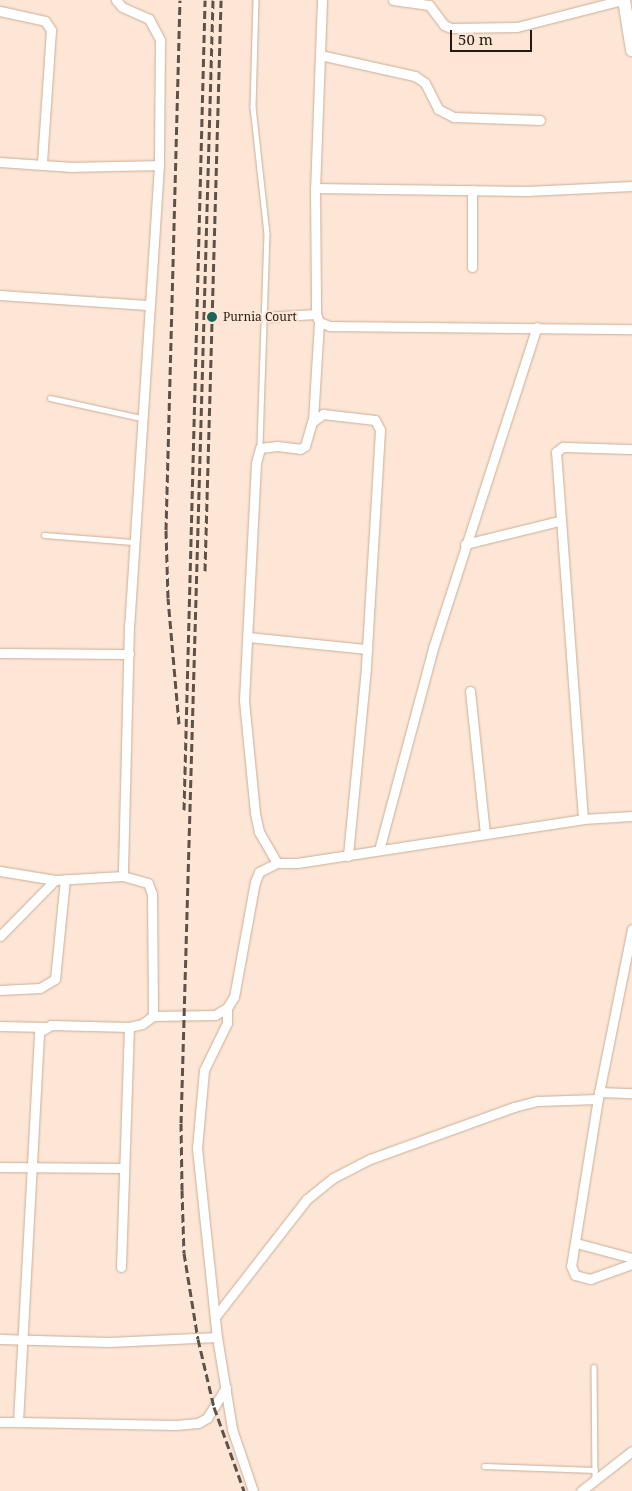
<!DOCTYPE html>
<html>
<head>
<meta charset="utf-8">
<style>
  body { margin:0 }
  #map { position:relative; width:632px; height:1491px; overflow:hidden; background:#fde6d5; font-family:"Noto Serif",serif }
  div>[style] { position:absolute }
  [style*='--x'] { left:calc(var(--x)*1px); top:calc(var(--y)*1px); width:calc(var(--w)*1px); rotate:calc(var(--a)*1deg) }
  .roads { filter:drop-shadow(0 0 1px #c9ae9a) drop-shadow(0 0 1px #c9ae9a) }
  .lane>* { height:4.5px; margin:-2.25px; padding:0 2.25px; transform-origin:2.25px; border-radius:2.25px; background:#fff }
  .street>* { height:9px; margin:-4.5px; padding:0 4.5px; transform-origin:4.5px; border-radius:4.5px; background:#fff }
  .secondary>* { height:12px; margin:-6px; padding:0 6px; transform-origin:6px; border-radius:6px; background:#fff }
  .rail>* { height:3px; margin-top:-1.5px; transform-origin:0; background:repeating-linear-gradient(90deg,#5e5147 0 8px,transparent 0 12px) }
  .dots>* { width:14px; height:14px; translate:-50% -50%; box-sizing:border-box; border:2px solid #fde6d5; border-radius:50% }
  span { translate:-50% -50%; white-space:nowrap; text-align:center; line-height:1.15; -webkit-text-stroke:4px #fde6d5; paint-order:stroke }
  .poi-label { font-size:12px; color:#241a13 }
  .left { translate:0 -50%; text-align:left }
  .scale { position:absolute; left:450px; top:30px; width:82px; height:22px; box-sizing:border-box; border:2px solid #241a13; border-top:0; padding-left:6px; font-size:15px; line-height:18px; white-space:nowrap; color:#241a13; -webkit-text-stroke:4px #fde6d5; paint-order:stroke }
</style>
</head>
<body>
<div id="map">
  <div class="roads">
    <div class="lane">
      <i style="--x:256;--y:0;--w:107;--a:91.6"></i>
      <i style="--x:253;--y:107;--w:127;--a:83.7"></i>
      <i style="--x:267;--y:233;--w:215;--a:91.9"></i>
      <i style="--x:50;--y:398;--w:93;--a:12.4"></i>
      <i style="--x:44;--y:535;--w:89;--a:4.5"></i>
      <i style="--x:594;--y:1367;--w:112;--a:89.5"></i>
      <i style="--x:484;--y:1466;--w:111;--a:2.1"></i>
    </div>
    <div class="street">
      <i style="--x:116;--y:0;--w:9;--a:49"></i>
      <i style="--x:122;--y:7;--w:30;--a:24"></i>
      <i style="--x:149;--y:19;--w:24;--a:62"></i>
      <i style="--x:160;--y:40;--w:125;--a:90.5"></i>
      <i style="--x:159;--y:165;--w:461;--a:93.7"></i>
      <i style="--x:129;--y:625;--w:251;--a:91.4"></i>
      <i style="--x:322;--y:0;--w:188;--a:92.1"></i>
      <i style="--x:315;--y:188;--w:126;--a:89.5"></i>
      <i style="--x:316;--y:314;--w:9;--a:69"></i>
      <i style="--x:319;--y:322;--w:12;--a:20"></i>
      <i style="--x:330;--y:326;--w:302;--a:0.6"></i>
      <i style="--x:393;--y:0;--w:36;--a:8"></i>
      <i style="--x:429;--y:5;--w:25;--a:53"></i>
      <i style="--x:444;--y:25;--w:8;--a:23"></i>
      <i style="--x:451;--y:28;--w:66;--a:-0.9"></i>
      <i style="--x:517;--y:27;--w:108;--a:-14.4"></i>
      <i style="--x:0;--y:11;--w:46;--a:12.5"></i>
      <i style="--x:45;--y:21;--w:11;--a:56"></i>
      <i style="--x:51;--y:30;--w:133;--a:93.9"></i>
      <i style="--x:320;--y:55;--w:97;--a:12.5"></i>
      <i style="--x:415;--y:76;--w:12;--a:35"></i>
      <i style="--x:425;--y:83;--w:29;--a:63"></i>
      <i style="--x:438;--y:109;--w:18;--a:27"></i>
      <i style="--x:454;--y:117;--w:86;--a:2"></i>
      <i style="--x:0;--y:162;--w:72;--a:4"></i>
      <i style="--x:72;--y:167;--w:87;--a:-1.3"></i>
      <i style="--x:315;--y:188;--w:212;--a:0.8"></i>
      <i style="--x:527;--y:191;--w:105;--a:-2.7"></i>
      <i style="--x:472;--y:190;--w:77;--a:90"></i>
      <i style="--x:0;--y:295;--w:147;--a:3.9"></i>
      <i style="--x:264;--y:317;--w:52;--a:-3.3"></i>
      <i style="--x:313;--y:420;--w:98;--a:-86.5"></i>
      <i style="--x:465;--y:544;--w:97;--a:-13.7"></i>
      <i style="--x:248;--y:637;--w:120;--a:5.8"></i>
      <i style="--x:0;--y:653;--w:129;--a:0.4"></i>
      <i style="--x:470;--y:691;--w:144;--a:84"></i>
      <i style="--x:583;--y:819;--w:368;--a:-94.2"></i>
      <i style="--x:556;--y:452;--w:9;--a:-36"></i>
      <i style="--x:563;--y:447;--w:69;--a:1.7"></i>
      <i style="--x:379;--y:850;--w:212;--a:-75"></i>
      <i style="--x:434;--y:645;--w:334;--a:-72.1"></i>
      <i style="--x:277;--y:863;--w:36;--a:-120"></i>
      <i style="--x:259;--y:832;--w:19;--a:-102"></i>
      <i style="--x:255;--y:813;--w:114;--a:-95.6"></i>
      <i style="--x:244;--y:700;--w:237;--a:-87.1"></i>
      <i style="--x:256;--y:463;--w:16;--a:-75"></i>
      <i style="--x:260;--y:448;--w:17;--a:-7"></i>
      <i style="--x:277;--y:446;--w:23;--a:7"></i>
      <i style="--x:300;--y:449;--w:6;--a:-31"></i>
      <i style="--x:305;--y:446;--w:25;--a:-74"></i>
      <i style="--x:312;--y:422;--w:14;--a:-36"></i>
      <i style="--x:323;--y:414;--w:52;--a:6.6"></i>
      <i style="--x:375;--y:420;--w:11;--a:63"></i>
      <i style="--x:380;--y:430;--w:238;--a:93.4"></i>
      <i style="--x:366;--y:668;--w:189;--a:95.5"></i>
      <i style="--x:0;--y:871;--w:56;--a:9.3"></i>
      <i style="--x:55;--y:880;--w:68;--a:-3.4"></i>
      <i style="--x:123;--y:876;--w:26;--a:16"></i>
      <i style="--x:148;--y:883;--w:12;--a:70"></i>
      <i style="--x:152;--y:894;--w:122;--a:89.5"></i>
      <i style="--x:632;--y:929;--w:166;--a:101.4"></i>
      <i style="--x:599;--y:1092;--w:176;--a:99.1"></i>
      <i style="--x:571;--y:1266;--w:10;--a:66"></i>
      <i style="--x:575;--y:1275;--w:16;--a:15"></i>
      <i style="--x:590;--y:1279;--w:45;--a:-19.7"></i>
      <i style="--x:0;--y:936;--w:78;--a:-45.5"></i>
      <i style="--x:0;--y:990;--w:40;--a:-2.9"></i>
      <i style="--x:40;--y:988;--w:17;--a:-31"></i>
      <i style="--x:55;--y:979;--w:100;--a:-84.3"></i>
      <i style="--x:227;--y:1008;--w:15;--a:90"></i>
      <i style="--x:227;--y:1023;--w:52;--a:116.1"></i>
      <i style="--x:204;--y:1070;--w:78;--a:95.1"></i>
      <i style="--x:197;--y:1148;--w:190;--a:84"></i>
      <i style="--x:217;--y:1337;--w:93;--a:80.7"></i>
      <i style="--x:232;--y:1429;--w:65;--a:71.3"></i>
      <i style="--x:0;--y:1026;--w:45;--a:1.3"></i>
      <i style="--x:599;--y:1092;--w:33;--a:2"></i>
      <i style="--x:0;--y:1167;--w:123;--a:0.5"></i>
      <i style="--x:576;--y:1243;--w:58;--a:15"></i>
      <i style="--x:121;--y:1267;--w:240;--a:-88.1"></i>
      <i style="--x:215;--y:1317;--w:150;--a:-52.1"></i>
      <i style="--x:307;--y:1199;--w:33;--a:-39"></i>
      <i style="--x:333;--y:1178;--w:42;--a:-27.2"></i>
      <i style="--x:370;--y:1159;--w:153;--a:-19.9"></i>
      <i style="--x:514;--y:1107;--w:24;--a:-15"></i>
      <i style="--x:537;--y:1101;--w:61;--a:-1.9"></i>
      <i style="--x:0;--y:1339;--w:109;--a:1.6"></i>
      <i style="--x:109;--y:1342;--w:108;--a:-2.7"></i>
      <i style="--x:0;--y:1422;--w:18;--a:0"></i>
      <i style="--x:18;--y:1422;--w:391;--a:-86.9"></i>
      <i style="--x:39;--y:1032;--w:14;--a:-30"></i>
      <i style="--x:51;--y:1025;--w:78;--a:1.5"></i>
      <i style="--x:129;--y:1027;--w:13;--a:-13"></i>
      <i style="--x:142;--y:1024;--w:14;--a:-36"></i>
      <i style="--x:153;--y:1016;--w:62;--a:-0.9"></i>
      <i style="--x:215;--y:1015;--w:14;--a:-30"></i>
      <i style="--x:227;--y:1008;--w:13;--a:-58"></i>
      <i style="--x:234;--y:997;--w:117;--a:-79.7"></i>
      <i style="--x:255;--y:882;--w:11;--a:-68"></i>
      <i style="--x:259;--y:872;--w:20;--a:-27"></i>
      <i style="--x:277;--y:863;--w:20;--a:0"></i>
      <i style="--x:297;--y:863;--w:289;--a:-8.7"></i>
      <i style="--x:583;--y:819;--w:49;--a:-3.5"></i>
      <i style="--x:18;--y:1422;--w:158;--a:1.1"></i>
      <i style="--x:176;--y:1425;--w:22;--a:-5"></i>
      <i style="--x:198;--y:1423;--w:10;--a:-29"></i>
      <i style="--x:207;--y:1418;--w:36;--a:-58"></i>
      <i style="--x:581;--y:1491;--w:65;--a:-38.1"></i>
    </div>
    <div class="secondary">
      <i style="--x:624;--y:0;--w:51;--a:80.9"></i>
    </div>
  </div>
  <div class="rail">
    <i style="--x:213;--y:0;--w:1123;--a:91.63"></i>
    <i style="--x:181;--y:1123;--w:67;--a:89.1"></i>
    <i style="--x:182;--y:1190;--w:63;--a:88.2"></i>
    <i style="--x:184;--y:1253;--w:87;--a:80.8"></i>
    <i style="--x:198;--y:1339;--w:70;--a:76.8"></i>
    <i style="--x:214;--y:1407;--w:89;--a:70.3"></i>
    <i style="--x:205;--y:571;--w:571;--a:-88.39"></i>
    <i style="--x:179;--y:724;--w:126;--a:-95"></i>
    <i style="--x:168;--y:598;--w:68;--a:-91.7"></i>
    <i style="--x:166;--y:530;--w:530;--a:-88.49"></i>
    <i style="--x:184;--y:810;--w:810;--a:-88.51"></i>
  </div>
  <div class="dots">
    <i style="left:212px;top:317px;background:#1a645b"></i>
  </div>
  <div class="poi-label">
    <span class="left" style="left:223px;top:317px">Purnia Court</span>
  </div>
  <div class="scale">50 m</div>
</div>
</body>
</html>
